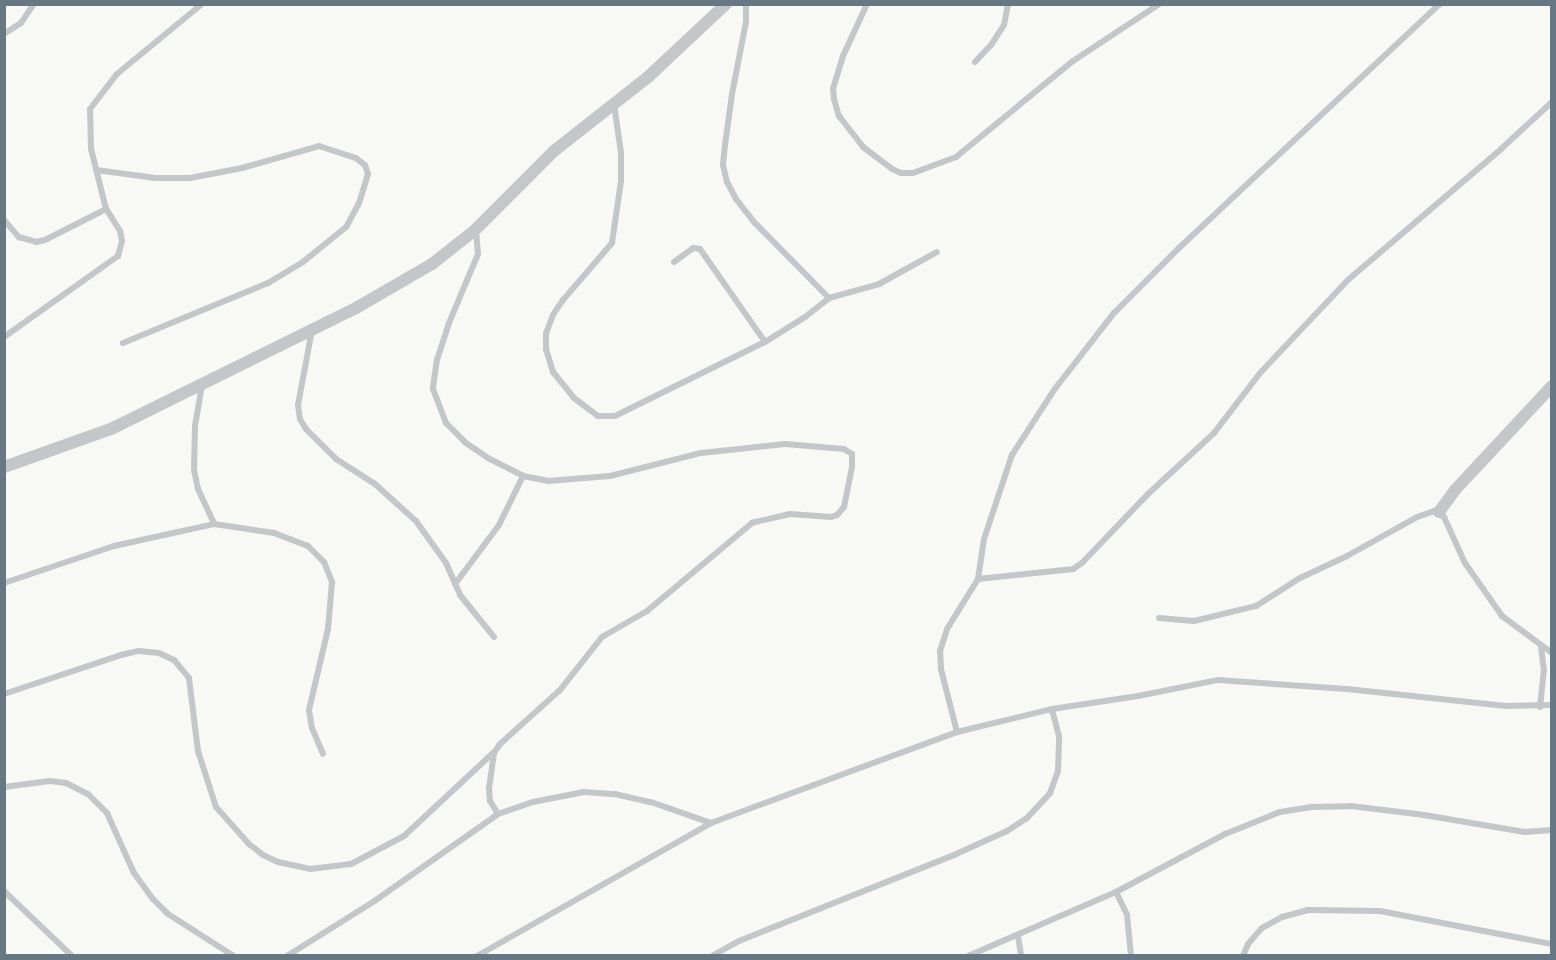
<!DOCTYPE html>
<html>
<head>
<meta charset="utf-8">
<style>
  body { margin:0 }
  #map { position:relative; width:1556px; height:960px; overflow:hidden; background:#f8f8f5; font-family:"Noto Sans",sans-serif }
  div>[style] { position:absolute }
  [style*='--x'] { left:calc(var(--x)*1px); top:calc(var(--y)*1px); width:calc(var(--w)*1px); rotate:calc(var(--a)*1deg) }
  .service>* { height:6px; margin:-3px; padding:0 3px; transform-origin:3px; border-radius:3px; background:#c3c7ca }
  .minor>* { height:12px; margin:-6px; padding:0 6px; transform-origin:6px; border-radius:6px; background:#c3c7ca }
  span { translate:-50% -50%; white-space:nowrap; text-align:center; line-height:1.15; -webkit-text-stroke:6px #fff; paint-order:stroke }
  .frame { position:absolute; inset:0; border:6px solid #677885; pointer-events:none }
</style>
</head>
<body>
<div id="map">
  <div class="service">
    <i style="--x:746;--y:4;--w:18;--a:90"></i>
    <i style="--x:746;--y:22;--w:73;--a:101"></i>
    <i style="--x:732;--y:94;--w:51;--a:97.8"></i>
    <i style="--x:725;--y:145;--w:20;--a:96"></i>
    <i style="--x:723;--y:165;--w:17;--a:77"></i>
    <i style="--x:727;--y:182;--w:19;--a:62"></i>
    <i style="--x:736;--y:199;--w:31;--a:52"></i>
    <i style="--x:755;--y:223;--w:105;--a:45.4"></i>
    <i style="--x:867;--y:4;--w:57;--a:114.8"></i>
    <i style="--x:843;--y:56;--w:34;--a:107"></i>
    <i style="--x:833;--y:89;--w:10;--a:84"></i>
    <i style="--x:834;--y:99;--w:18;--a:74"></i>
    <i style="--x:839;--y:116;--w:39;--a:52"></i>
    <i style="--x:863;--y:147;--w:36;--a:37"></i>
    <i style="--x:892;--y:169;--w:10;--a:24"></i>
    <i style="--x:901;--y:173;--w:12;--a:0"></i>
    <i style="--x:913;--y:173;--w:46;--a:-20.4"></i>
    <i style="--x:956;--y:157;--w:151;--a:-39.4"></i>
    <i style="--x:1073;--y:61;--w:103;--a:-33.5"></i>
    <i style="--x:4;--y:34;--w:20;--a:-33"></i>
    <i style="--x:21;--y:23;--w:23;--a:-56"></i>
    <i style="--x:975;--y:62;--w:23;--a:-47"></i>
    <i style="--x:991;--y:45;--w:24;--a:-57"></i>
    <i style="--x:1004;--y:25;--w:21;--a:-79"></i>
    <i style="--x:614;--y:104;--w:49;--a:81.9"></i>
    <i style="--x:621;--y:153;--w:28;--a:90"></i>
    <i style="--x:621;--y:181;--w:63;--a:98.3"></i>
    <i style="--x:612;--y:243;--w:75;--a:130.7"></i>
    <i style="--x:563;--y:300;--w:18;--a:124"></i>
    <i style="--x:553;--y:315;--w:19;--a:111"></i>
    <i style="--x:546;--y:333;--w:16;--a:90"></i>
    <i style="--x:546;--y:349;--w:24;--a:73"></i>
    <i style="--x:553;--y:372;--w:33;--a:51"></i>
    <i style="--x:574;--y:398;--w:30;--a:37"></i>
    <i style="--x:598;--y:416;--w:17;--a:0"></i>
    <i style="--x:615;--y:416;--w:167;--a:-26.3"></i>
    <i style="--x:765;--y:342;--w:47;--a:-32"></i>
    <i style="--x:805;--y:317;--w:31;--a:-38"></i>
    <i style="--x:829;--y:298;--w:52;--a:-15.6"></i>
    <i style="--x:879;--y:284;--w:66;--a:-28.9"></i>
    <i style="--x:96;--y:170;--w:60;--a:7.7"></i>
    <i style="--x:155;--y:178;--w:35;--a:0"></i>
    <i style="--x:190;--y:178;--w:53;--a:-10.9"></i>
    <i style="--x:242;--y:168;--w:80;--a:-15.9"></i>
    <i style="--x:319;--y:146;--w:39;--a:18"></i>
    <i style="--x:356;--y:158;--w:11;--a:38"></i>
    <i style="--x:365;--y:165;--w:9;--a:72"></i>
    <i style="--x:368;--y:174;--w:30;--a:107"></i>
    <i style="--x:359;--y:203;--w:27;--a:118"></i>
    <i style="--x:346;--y:227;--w:55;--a:140.9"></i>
    <i style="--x:303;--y:262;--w:41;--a:149"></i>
    <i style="--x:268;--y:283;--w:157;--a:157.5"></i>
    <i style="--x:4;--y:220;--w:23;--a:49"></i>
    <i style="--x:19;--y:237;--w:18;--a:16"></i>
    <i style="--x:36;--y:242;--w:9;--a:-13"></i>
    <i style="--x:45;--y:240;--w:68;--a:-26.9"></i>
    <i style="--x:476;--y:231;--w:23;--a:85"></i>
    <i style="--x:478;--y:254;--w:75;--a:112.8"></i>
    <i style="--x:449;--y:323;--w:38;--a:108"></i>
    <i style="--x:437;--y:359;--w:30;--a:98"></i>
    <i style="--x:433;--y:389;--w:36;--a:69"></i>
    <i style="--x:446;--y:423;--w:28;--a:45"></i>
    <i style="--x:466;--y:443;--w:29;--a:34"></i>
    <i style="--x:490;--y:459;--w:37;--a:27"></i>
    <i style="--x:523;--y:476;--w:25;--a:11"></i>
    <i style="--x:548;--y:481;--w:62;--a:-4.6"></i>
    <i style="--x:610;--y:476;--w:94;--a:-14.2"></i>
    <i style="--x:701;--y:453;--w:84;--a:-6.1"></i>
    <i style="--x:785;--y:444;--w:59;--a:4.8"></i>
    <i style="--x:844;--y:449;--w:9;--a:32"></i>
    <i style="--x:852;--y:454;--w:13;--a:90"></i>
    <i style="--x:852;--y:467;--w:41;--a:101.3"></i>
    <i style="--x:844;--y:507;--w:11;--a:131"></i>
    <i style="--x:837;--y:515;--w:6;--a:162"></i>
    <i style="--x:831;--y:517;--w:41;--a:-175.8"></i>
    <i style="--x:790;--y:514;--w:39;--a:167"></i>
    <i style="--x:752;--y:523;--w:137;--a:140"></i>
    <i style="--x:647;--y:611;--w:52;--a:150"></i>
    <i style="--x:602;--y:637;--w:68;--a:128.4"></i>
    <i style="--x:560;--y:690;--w:81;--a:138"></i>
    <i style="--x:500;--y:744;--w:11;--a:124"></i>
    <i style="--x:494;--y:753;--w:35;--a:98"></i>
    <i style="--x:489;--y:788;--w:13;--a:86"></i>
    <i style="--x:490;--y:801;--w:15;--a:58"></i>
    <i style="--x:498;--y:814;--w:37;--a:-19"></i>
    <i style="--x:533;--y:802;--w:52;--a:-11.1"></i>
    <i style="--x:584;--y:792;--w:31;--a:4"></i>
    <i style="--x:615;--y:794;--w:37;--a:13"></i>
    <i style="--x:651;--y:802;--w:64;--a:19.3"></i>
    <i style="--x:674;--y:262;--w:24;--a:-36"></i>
    <i style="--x:693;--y:248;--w:7;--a:8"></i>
    <i style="--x:700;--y:249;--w:113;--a:55"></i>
    <i style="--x:312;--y:330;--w:76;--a:100.6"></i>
    <i style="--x:298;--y:405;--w:14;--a:82"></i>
    <i style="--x:300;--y:419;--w:12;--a:59"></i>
    <i style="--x:306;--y:429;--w:42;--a:45"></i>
    <i style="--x:336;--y:459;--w:46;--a:32.7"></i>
    <i style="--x:375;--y:484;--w:55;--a:42.1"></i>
    <i style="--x:416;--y:521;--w:52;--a:54.5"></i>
    <i style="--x:446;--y:563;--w:35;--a:66"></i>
    <i style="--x:460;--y:595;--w:54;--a:51"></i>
    <i style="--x:4;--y:337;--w:140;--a:-35.4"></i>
    <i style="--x:118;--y:256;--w:16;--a:-75"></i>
    <i style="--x:122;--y:241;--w:10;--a:-101"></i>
    <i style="--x:120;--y:231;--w:26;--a:-122"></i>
    <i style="--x:106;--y:209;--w:62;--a:-104"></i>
    <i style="--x:91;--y:149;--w:40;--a:-91.4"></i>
    <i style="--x:90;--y:109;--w:44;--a:-52.4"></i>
    <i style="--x:117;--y:74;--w:110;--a:-39.5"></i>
    <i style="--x:202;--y:385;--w:42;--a:99.7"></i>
    <i style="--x:195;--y:426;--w:44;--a:91.3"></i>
    <i style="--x:194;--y:470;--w:19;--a:78"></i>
    <i style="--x:198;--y:489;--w:38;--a:65"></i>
    <i style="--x:978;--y:579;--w:40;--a:-81.5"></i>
    <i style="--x:984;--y:539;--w:89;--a:-71.6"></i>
    <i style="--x:1012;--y:455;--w:77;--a:-57.1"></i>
    <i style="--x:1054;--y:390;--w:98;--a:-52.1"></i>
    <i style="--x:1114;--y:313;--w:93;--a:-45"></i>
    <i style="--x:1180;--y:247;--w:356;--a:-43.1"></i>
    <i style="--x:4;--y:583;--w:116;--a:-18.6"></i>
    <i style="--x:114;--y:546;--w:102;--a:-12.4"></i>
    <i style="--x:214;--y:524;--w:61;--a:8.5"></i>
    <i style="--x:274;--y:533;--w:36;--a:21"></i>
    <i style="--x:308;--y:546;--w:23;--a:45"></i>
    <i style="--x:324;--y:562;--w:22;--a:68"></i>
    <i style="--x:332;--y:582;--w:47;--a:94.9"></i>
    <i style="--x:328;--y:629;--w:83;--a:103.2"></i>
    <i style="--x:309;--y:710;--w:18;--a:81"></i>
    <i style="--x:312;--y:728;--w:28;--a:67"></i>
    <i style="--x:455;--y:584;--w:74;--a:-53.3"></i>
    <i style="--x:499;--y:525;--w:55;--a:-63.9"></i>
    <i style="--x:1159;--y:618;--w:35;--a:5"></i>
    <i style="--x:1194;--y:621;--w:64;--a:-13.6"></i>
    <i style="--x:1256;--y:606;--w:52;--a:-32.5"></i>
    <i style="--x:1300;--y:578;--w:52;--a:-25.1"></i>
    <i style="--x:1347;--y:556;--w:80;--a:-29.1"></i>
    <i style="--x:1417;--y:517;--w:18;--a:-19"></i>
    <i style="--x:1434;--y:511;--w:12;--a:31"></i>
    <i style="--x:1444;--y:517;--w:51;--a:65.5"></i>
    <i style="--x:1465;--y:563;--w:65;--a:55.1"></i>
    <i style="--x:1502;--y:616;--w:62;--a:36.5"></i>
    <i style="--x:4;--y:694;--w:123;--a:-18.4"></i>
    <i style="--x:121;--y:655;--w:18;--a:-13"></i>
    <i style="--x:139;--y:651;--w:20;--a:6"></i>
    <i style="--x:159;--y:653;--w:17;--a:25"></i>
    <i style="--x:174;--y:660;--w:23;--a:50"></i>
    <i style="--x:189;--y:678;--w:74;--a:83"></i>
    <i style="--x:198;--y:751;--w:59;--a:72.2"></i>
    <i style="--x:216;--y:807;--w:50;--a:48.3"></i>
    <i style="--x:249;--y:844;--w:18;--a:38"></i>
    <i style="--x:263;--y:855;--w:17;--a:25"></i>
    <i style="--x:278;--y:862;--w:33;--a:12"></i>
    <i style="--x:310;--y:869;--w:41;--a:-7"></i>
    <i style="--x:351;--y:864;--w:60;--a:-27.8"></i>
    <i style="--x:404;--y:836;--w:122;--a:-43"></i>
    <i style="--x:1540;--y:707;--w:36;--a:-84"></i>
    <i style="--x:1544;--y:671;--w:24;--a:-97"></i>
    <i style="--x:957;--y:732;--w:65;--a:-104.3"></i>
    <i style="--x:941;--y:669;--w:18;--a:-93"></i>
    <i style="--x:940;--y:651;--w:23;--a:-72"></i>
    <i style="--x:947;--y:629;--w:59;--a:-58.2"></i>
    <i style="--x:978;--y:579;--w:96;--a:-6"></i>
    <i style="--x:1073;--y:569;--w:11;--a:-34"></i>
    <i style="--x:1082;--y:563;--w:95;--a:-46.3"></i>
    <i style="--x:1148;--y:494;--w:90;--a:-42.7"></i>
    <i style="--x:1214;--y:433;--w:76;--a:-52.5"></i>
    <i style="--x:1260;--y:373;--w:129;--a:-46.6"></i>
    <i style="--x:1349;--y:279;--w:200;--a:-40.5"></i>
    <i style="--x:1501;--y:149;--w:69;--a:-42.7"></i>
    <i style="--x:4;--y:787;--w:46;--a:-7.4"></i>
    <i style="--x:50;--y:781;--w:16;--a:7"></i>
    <i style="--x:66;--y:783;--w:25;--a:27"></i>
    <i style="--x:88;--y:794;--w:27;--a:45"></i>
    <i style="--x:107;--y:813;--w:66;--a:65.8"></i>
    <i style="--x:134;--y:873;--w:32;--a:54"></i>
    <i style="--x:153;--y:899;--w:21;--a:45"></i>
    <i style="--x:168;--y:914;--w:78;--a:32.5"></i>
    <i style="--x:4;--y:891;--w:94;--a:43.7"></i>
    <i style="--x:1116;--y:892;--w:25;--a:64"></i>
    <i style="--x:1127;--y:915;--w:41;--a:84.4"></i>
    <i style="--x:1018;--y:936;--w:20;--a:81"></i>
    <i style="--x:287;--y:956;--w:102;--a:-32.1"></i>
    <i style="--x:373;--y:902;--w:153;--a:-35.1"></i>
    <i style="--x:477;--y:956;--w:269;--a:-29.6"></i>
    <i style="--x:711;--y:823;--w:262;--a:-20.3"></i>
    <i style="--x:957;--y:732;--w:98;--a:-13.6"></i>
    <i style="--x:1052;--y:709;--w:87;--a:-8.6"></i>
    <i style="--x:1138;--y:696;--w:82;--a:-11.3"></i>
    <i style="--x:1218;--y:680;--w:129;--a:4"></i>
    <i style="--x:1347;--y:689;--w:160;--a:6.1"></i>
    <i style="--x:1506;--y:706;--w:46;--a:-1.2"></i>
    <i style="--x:712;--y:956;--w:31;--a:-29"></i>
    <i style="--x:739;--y:941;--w:234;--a:-21.8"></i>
    <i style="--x:956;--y:854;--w:56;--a:-24.3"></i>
    <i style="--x:1007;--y:831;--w:24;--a:-33"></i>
    <i style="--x:1027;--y:818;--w:34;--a:-47"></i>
    <i style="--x:1050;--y:793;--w:23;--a:-70"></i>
    <i style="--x:1058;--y:771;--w:35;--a:-88"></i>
    <i style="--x:1059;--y:736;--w:28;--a:-105"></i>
    <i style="--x:968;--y:956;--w:161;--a:-23.4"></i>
    <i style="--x:1116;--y:892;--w:123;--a:-28"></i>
    <i style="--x:1225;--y:834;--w:59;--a:-21.8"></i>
    <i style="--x:1280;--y:812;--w:32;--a:-9"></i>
    <i style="--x:1312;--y:807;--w:39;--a:-1"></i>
    <i style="--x:1351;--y:806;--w:74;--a:7"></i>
    <i style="--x:1424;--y:815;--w:102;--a:9.6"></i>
    <i style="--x:1525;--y:832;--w:27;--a:-4"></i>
    <i style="--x:1243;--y:956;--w:13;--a:-67"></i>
    <i style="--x:1248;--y:944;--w:21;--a:-49"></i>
    <i style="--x:1262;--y:928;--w:23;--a:-29"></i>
    <i style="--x:1282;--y:917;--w:27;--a:-15"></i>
    <i style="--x:1308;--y:910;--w:72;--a:0.8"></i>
    <i style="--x:1380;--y:911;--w:175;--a:10.9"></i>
  </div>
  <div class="minor">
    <i style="--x:4;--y:467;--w:114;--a:-19.6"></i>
    <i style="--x:111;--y:429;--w:273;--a:-26.3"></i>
    <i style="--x:356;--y:308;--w:88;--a:-30.1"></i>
    <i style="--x:432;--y:264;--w:55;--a:-38.3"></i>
    <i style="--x:475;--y:230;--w:112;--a:-45"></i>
    <i style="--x:554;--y:151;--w:120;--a:-38.2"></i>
    <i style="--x:648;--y:77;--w:107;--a:-43.1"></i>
    <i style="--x:1439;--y:512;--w:27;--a:-54"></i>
    <i style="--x:1455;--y:490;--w:142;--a:-47"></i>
  </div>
  <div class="frame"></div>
</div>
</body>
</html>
